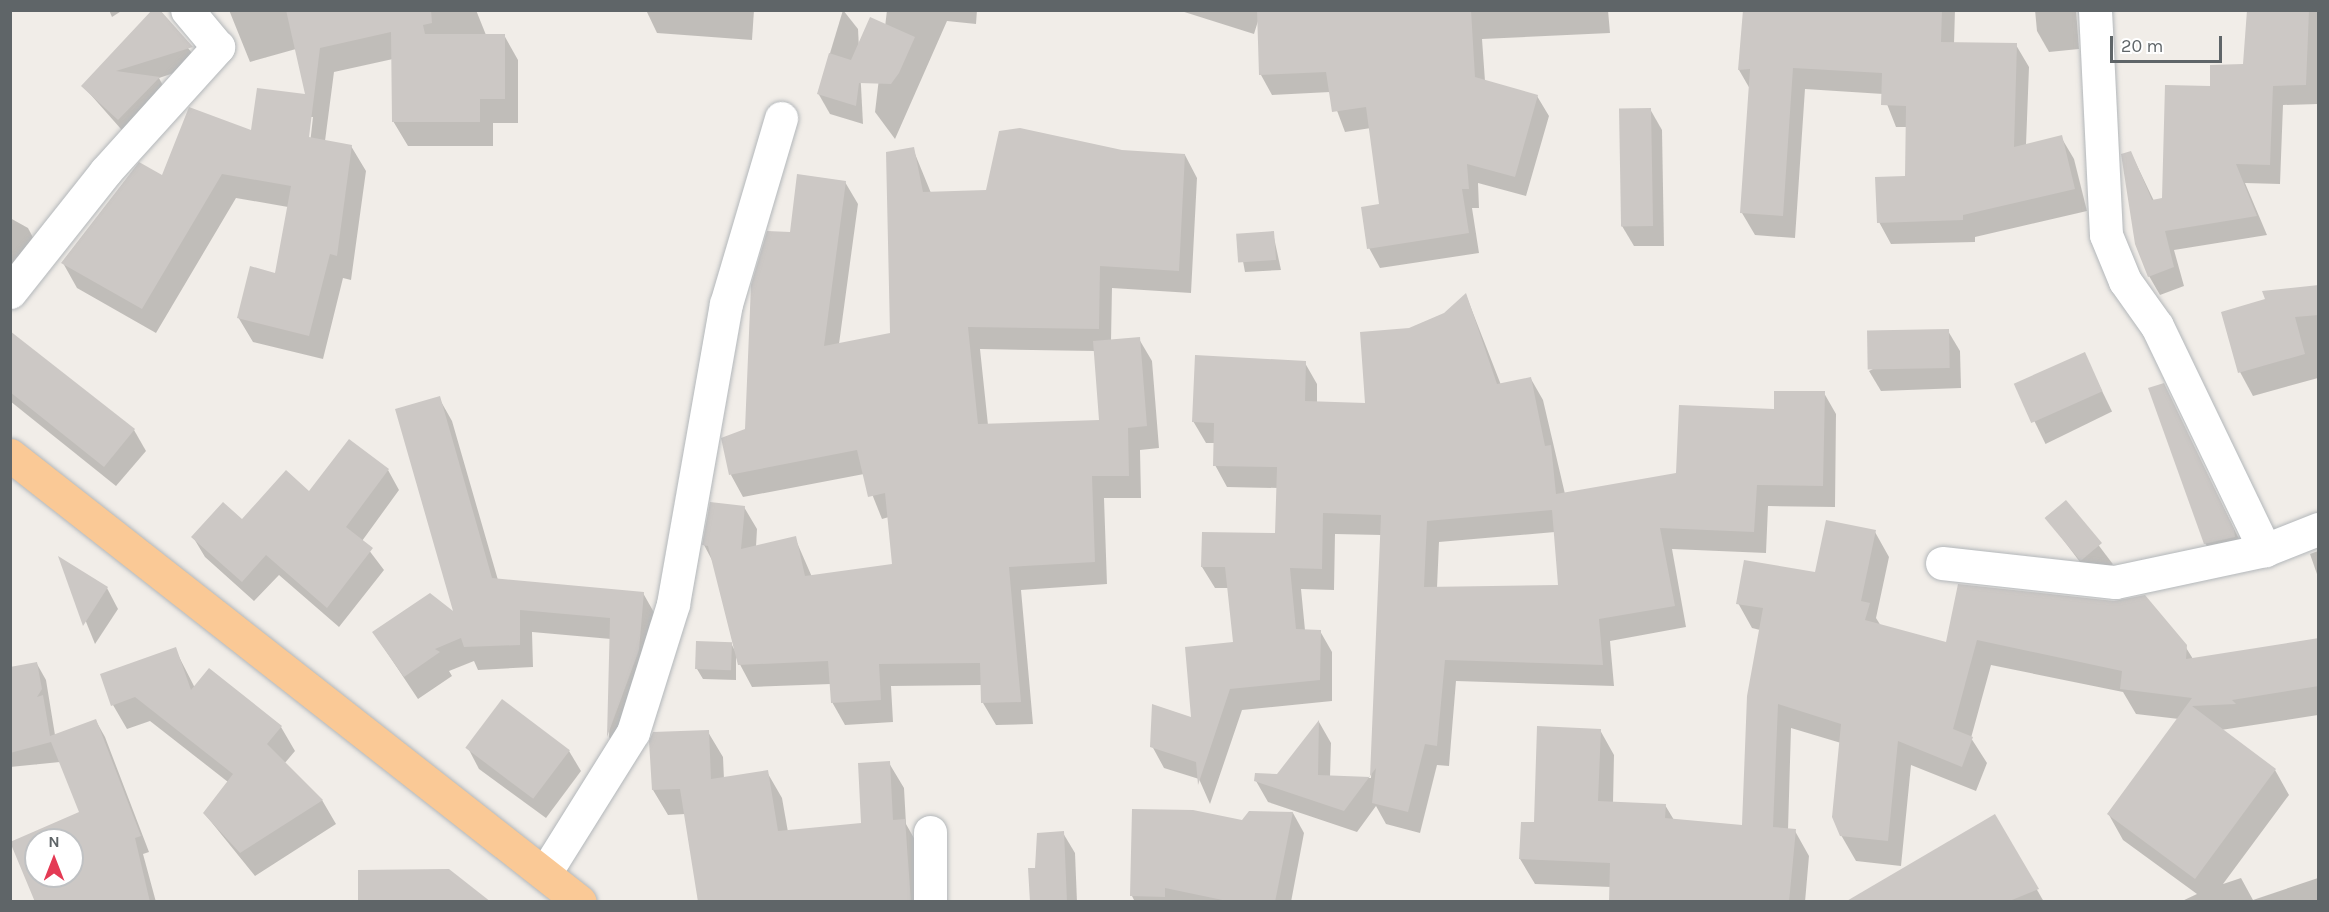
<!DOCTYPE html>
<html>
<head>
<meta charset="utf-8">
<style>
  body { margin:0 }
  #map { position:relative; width:2329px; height:912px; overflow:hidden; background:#f1ede8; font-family:Karla,sans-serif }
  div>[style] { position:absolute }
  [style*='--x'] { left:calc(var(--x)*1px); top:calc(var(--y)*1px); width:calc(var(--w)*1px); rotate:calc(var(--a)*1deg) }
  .shadow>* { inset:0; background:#0003; transform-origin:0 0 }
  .building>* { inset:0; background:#ccc8c5; transform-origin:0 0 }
  .roads { filter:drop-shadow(0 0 2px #b3b7ba) drop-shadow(0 0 2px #b3b7ba) }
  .minor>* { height:33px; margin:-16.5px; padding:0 16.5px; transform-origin:16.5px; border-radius:16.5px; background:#fff }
  .highway>* { height:33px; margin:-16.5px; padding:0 16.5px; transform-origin:16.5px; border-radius:16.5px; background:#fac996 }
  span { translate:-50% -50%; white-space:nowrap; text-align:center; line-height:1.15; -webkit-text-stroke:6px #fff; paint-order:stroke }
  .frame { position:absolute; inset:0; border:12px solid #5f6568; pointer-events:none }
  .north { position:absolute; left:24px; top:828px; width:60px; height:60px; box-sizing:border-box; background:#fff; border:2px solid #bfc1c3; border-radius:50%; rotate:0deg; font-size:16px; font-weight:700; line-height:24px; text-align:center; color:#5f6568 }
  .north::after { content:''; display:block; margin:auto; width:21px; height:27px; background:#e43a54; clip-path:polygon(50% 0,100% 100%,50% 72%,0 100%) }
  .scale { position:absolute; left:2110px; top:36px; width:112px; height:27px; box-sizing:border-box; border:3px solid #5f6568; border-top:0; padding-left:8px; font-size:18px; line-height:21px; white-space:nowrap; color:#5f6568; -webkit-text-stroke:4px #fff; paint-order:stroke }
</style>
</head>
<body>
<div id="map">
  <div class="shadow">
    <i style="clip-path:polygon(109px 10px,123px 10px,112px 17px)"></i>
    <i style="clip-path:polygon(157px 10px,201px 64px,159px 78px,168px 95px,128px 137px,83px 86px)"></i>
    <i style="clip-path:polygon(evenodd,229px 10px,476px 10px,486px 35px,504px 35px,518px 60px,518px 123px,493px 123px,493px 146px,408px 146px,393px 121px,393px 59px,334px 72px,325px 141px,351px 146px,366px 171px,351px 280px,343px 278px,323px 359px,253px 342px,238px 317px,277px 275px,288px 207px,236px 198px,156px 333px,77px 288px,63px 263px,162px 178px,253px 132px,306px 95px,296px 49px,250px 62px,229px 10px,310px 117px,313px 117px,310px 144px,307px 144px,310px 117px)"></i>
    <i style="clip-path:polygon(646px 10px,754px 10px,752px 40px,657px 33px)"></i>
    <i style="clip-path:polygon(843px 10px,858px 29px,863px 124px,830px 114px,818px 93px)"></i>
    <i style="clip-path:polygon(887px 10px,977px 10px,976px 24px,947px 21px,895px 139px,875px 112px)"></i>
    <i style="clip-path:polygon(1178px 10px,1608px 10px,1610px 33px,1482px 39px,1485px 81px,1537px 96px,1549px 116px,1526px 196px,1478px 183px,1479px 208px,1472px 208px,1479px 253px,1380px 268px,1369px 248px,1381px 206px,1371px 128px,1345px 132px,1330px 92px,1272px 95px,1261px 75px,1258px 21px,1254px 34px)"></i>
    <i style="clip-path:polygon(1744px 10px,1955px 10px,1954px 44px,2016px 45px,2029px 67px,2026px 145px,2061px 137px,2074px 159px,2087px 211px,1975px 237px,1975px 242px,1891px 244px,1879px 222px,1906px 177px,1907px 127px,1896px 127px,1883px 94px,1805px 89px,1795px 238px,1755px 235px,1742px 213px,1750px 89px,1739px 70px)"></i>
    <i style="clip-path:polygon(2035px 10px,2076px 10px,2079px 49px,2049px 52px,2037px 31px)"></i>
    <i style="clip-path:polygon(2248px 10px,2318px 10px,2318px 104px,2283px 105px,2280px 184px,2245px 183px,2267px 235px,2174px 250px,2184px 286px,2160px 295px,2149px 276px,2131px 153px,2154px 201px,2164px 200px,2244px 65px)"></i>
    <i style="clip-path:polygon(1650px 109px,1662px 130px,1664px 246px,1634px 246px,1622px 226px,1620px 110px)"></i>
    <i style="clip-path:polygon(evenodd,913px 149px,931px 193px,988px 192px,1121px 152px,1185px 155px,1197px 178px,1191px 293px,1112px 288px,1111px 341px,1139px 339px,1152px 361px,1159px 448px,1140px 450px,1141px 498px,1104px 498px,1107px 584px,1021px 590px,1033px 724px,996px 725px,983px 703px,982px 685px,891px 686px,893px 722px,845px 725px,832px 702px,831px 684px,752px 687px,736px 657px,736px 680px,703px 679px,697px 669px,731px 643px,735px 651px,713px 562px,704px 545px,744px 507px,757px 529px,756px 547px,795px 538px,812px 577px,894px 565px,889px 517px,882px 519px,864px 474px,743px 497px,731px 475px,747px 430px,791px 233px,845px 182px,858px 204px,839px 344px,892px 334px,913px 149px,980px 349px,1095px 351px,1101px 422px,988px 425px,980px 349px)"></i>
    <i style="clip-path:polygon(10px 218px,28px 228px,39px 249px,10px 288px)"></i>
    <i style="clip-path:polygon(1273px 233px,1281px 270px,1245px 272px,1238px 235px)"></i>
    <i style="clip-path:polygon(2318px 286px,2318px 378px,2253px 396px,2240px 372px)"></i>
    <i style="clip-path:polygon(evenodd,1466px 295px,1501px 385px,1531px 379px,1543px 400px,1565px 494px,1678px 474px,1775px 410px,1824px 393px,1836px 414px,1835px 507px,1768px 506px,1766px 553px,1672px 549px,1686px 627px,1610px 641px,1614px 686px,1456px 681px,1449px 766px,1437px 765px,1420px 833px,1386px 824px,1376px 806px,1357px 832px,1268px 802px,1256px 781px,1278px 775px,1319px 722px,1331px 743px,1330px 777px,1371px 778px,1381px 535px,1335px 534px,1334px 590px,1301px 589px,1305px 630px,1320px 631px,1332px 652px,1332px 701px,1242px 710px,1210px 804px,1199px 779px,1164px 768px,1152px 746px,1193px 720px,1234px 644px,1229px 588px,1215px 588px,1202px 567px,1277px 535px,1278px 488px,1227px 487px,1215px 465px,1215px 443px,1206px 443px,1193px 421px,1305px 363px,1317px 384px,1317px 403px,1367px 405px,1409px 330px,1445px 314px,1466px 295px,1555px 532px,1560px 586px,1437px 588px,1439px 542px,1555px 532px)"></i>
    <i style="clip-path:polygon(1948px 331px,1960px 351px,1961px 388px,1881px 391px,1869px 371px)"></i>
    <i style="clip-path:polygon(10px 333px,134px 430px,146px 451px,116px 486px,10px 401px)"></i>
    <i style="left:2084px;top:354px;width:64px;height:74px;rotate:64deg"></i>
    <i style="clip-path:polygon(2163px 385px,2245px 551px,2217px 564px,2205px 543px)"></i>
    <i style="clip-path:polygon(439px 398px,452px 421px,498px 580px,643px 593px,656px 616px,621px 758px,609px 737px,611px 639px,532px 632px,533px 667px,478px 670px,474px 661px,449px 671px,452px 676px,418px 699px,374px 633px,456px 615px)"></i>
    <i style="clip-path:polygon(388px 470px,399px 490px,362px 541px,384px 570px,339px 627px,279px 575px,254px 601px,205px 557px,193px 537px)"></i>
    <i style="left:2066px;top:502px;width:78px;height:25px;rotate:53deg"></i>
    <i style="clip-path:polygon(1875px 532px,1889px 557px,1876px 618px,1881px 626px,1947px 644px,1959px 585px,2185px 646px,2193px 659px,2318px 639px,2318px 715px,2221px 730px,2275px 770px,2289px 795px,2223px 884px,2241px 878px,2253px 900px,2318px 878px,2318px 902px,2180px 902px,2197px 894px,2123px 840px,2109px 815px,2179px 719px,2136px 714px,2123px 692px,1991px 665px,1971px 738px,1987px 763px,1976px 791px,1911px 765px,1901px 866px,1856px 861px,1841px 835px,1841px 743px,1791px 728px,1788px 830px,1795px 831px,1809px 856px,1805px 902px,1611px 902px,1611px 887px,1535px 884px,1520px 859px,1536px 824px,1600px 730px,1614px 755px,1613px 803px,1665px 805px,1674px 820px,1744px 826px,1760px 630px,1752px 628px,1738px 603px,1816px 574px)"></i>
    <i style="clip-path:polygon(2318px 551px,2318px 577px,2310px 554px)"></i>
    <i style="clip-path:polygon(61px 560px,107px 588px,118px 609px,95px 644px)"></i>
    <i style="clip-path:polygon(175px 649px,195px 688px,281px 727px,295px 751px,284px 764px,322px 800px,336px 824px,255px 876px,204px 813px,228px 782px,150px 721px,127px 729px,113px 705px)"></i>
    <i style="clip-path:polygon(evenodd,37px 664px,46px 680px,55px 735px,96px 721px,105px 737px,149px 852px,143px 854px,156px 902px,67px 902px,35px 892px,12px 842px,81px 813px,60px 762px,10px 767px,10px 668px,37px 664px,36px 840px,72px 840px,72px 876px,36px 876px,36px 840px)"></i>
    <i style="clip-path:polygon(708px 732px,723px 757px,724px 779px,767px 772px,782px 798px,788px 832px,863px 825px,889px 763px,904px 788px,906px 824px,919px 847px,924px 902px,700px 902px,685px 814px,668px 815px,653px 790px)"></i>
    <i style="clip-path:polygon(468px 748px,569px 751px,581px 771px,546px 818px,479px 769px)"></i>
    <i style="clip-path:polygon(1293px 813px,1304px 833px,1291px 902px,1135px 902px,1132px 896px,1242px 822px)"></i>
    <i style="clip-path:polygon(1995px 816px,2044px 902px,1871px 902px)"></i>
    <i style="clip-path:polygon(1063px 833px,1075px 853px,1077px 902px,1031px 902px,1037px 869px)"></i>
  </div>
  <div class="building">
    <i style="clip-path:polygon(152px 10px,160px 10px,193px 47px,116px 71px,160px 77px,118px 120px,81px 86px)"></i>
    <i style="clip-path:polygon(286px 10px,431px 10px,432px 23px,423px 25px,425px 34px,505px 34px,505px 99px,480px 99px,480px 122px,392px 122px,391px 32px,320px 48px,309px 137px,352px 145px,337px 256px,330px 254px,309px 336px,237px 318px,250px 266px,275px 273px,291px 186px,222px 174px,142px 309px,61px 263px,139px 162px,162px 175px,189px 107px,251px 130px,257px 88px,305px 94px)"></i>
    <i style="clip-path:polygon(1257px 10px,1471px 10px,1475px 77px,1538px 95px,1515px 177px,1467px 164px,1469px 189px,1462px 189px,1469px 233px,1367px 249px,1361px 207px,1379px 204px,1366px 107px,1332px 112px,1326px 72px,1259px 75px)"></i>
    <i style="clip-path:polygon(1743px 10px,1942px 10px,1941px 42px,2017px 43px,2014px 147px,2062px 135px,2075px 189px,1963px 215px,1963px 220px,1877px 223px,1875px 177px,1905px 176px,1906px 106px,1881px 105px,1882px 73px,1793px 68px,1783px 216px,1740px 213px,1750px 69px,1738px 70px)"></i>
    <i style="clip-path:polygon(2247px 10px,2309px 10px,2306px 85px,2273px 86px,2270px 165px,2236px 164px,2257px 216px,2165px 231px,2174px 267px,2148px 277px,2135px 244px,2121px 154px,2131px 151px,2152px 200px,2162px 198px,2165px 85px,2210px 86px,2210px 65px,2243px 64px)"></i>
    <i style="clip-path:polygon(870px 17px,915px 37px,899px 73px,891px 84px,859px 83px,856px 106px,817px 94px,829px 53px,851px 60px)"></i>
    <i style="left:1651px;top:108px;width:118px;height:32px;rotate:89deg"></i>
    <i style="clip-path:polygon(1020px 128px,1122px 150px,1185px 154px,1179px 271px,1100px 266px,1099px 329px,968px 327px,978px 424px,1099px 420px,1093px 341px,1140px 337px,1147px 426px,1128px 428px,1129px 476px,1092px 476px,1095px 562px,1009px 567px,1021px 702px,981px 703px,980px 663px,879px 664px,881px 700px,831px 703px,828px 661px,738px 665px,708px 546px,702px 545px,710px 502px,745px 506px,741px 549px,796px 536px,805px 576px,892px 564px,885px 493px,868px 497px,857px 450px,729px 475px,721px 438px,745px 429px,751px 285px,767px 231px,790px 232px,797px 174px,846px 181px,824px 346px,890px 333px,886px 152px,914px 147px,923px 192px,986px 190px,999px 131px)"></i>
    <i style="left:1274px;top:231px;width:29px;height:38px;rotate:86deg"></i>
    <i style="clip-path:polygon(2319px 285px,2319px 315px,2295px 317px,2305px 354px,2238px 373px,2221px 312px,2265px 299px,2262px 291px)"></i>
    <i style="clip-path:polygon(evenodd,1466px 293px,1497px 384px,1531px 377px,1545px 446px,1551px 445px,1556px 494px,1676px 473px,1679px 405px,1774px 409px,1774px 391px,1825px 391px,1823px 486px,1757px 485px,1754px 532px,1660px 528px,1675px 606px,1599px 619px,1603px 665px,1445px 660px,1437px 746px,1425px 744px,1408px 812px,1372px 803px,1376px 768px,1344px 811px,1254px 781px,1255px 773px,1277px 774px,1319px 720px,1318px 775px,1370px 777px,1381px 515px,1323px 513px,1322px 569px,1290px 568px,1296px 629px,1321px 630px,1320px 680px,1230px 689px,1198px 785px,1196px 762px,1150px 747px,1152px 704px,1191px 717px,1185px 647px,1233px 642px,1225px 567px,1201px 567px,1202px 532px,1275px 533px,1277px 467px,1213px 466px,1214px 423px,1192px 422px,1195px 355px,1306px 361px,1305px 401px,1365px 403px,1360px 332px,1409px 328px,1444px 313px,1466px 293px,1552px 510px,1558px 585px,1424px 587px,1427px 521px,1552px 510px)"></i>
    <i style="left:1949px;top:329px;width:39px;height:82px;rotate:89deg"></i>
    <i style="clip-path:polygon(10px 331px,135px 429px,104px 467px,10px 392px)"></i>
    <i style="left:2085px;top:352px;width:43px;height:78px;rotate:66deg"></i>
    <i style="clip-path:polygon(2164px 383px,2234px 529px,2235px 537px,2204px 544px,2148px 388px)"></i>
    <i style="clip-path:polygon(440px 396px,492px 578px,644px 592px,639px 650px,607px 737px,610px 618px,520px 610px,520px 645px,464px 647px,461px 638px,435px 649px,440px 652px,404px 677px,372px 632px,430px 593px,453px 611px,395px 409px)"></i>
    <i style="clip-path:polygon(349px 439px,389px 469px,346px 527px,373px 548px,327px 608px,266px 555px,242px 582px,191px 537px,223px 502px,242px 519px,286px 470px,309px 491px)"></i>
    <i style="left:2066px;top:500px;width:56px;height:28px;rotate:50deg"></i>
    <i style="clip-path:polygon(1826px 520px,1876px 530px,1861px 601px,1870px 603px,1865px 620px,1946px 642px,1958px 584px,2114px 601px,2145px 595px,2187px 645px,2186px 659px,2319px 638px,2319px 686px,2232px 700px,2236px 704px,2192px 706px,2276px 769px,2195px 879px,2107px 814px,2192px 698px,2120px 689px,2122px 671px,1977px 640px,1953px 729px,1973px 737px,1962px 767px,1898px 741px,1888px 841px,1840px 836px,1832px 817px,1841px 724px,1778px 704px,1773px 827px,1796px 829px,1789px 902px,1609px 902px,1610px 863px,1519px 859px,1521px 822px,1534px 822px,1537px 726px,1601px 729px,1598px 801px,1666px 804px,1665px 818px,1742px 825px,1747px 696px,1763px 608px,1736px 604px,1744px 560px,1815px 572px)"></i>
    <i style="clip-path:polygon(58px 556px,108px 587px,83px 626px)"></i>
    <i style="left:696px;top:641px;width:36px;height:28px;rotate:2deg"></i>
    <i style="clip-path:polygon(176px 647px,191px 690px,209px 668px,282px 726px,267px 744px,323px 800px,240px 853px,203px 813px,233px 774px,135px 697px,111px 706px,100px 674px)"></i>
    <i style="clip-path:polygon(evenodd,37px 662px,42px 689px,37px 697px,43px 695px,50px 736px,96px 719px,141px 836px,135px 838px,150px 902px,35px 902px,10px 842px,79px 812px,51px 742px,10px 753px,10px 667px,37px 662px,36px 840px,72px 840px,72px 876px,36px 876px,36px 840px)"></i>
    <i style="left:502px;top:699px;width:85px;height:61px;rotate:37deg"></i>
    <i style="clip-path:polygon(709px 730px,711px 779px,768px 770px,778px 831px,861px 823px,858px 763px,890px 761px,893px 820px,905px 819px,911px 902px,698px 902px,680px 789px,652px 790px,649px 741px,653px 732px)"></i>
    <i style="clip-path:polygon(1132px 809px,1193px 810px,1242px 820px,1249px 811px,1293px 812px,1275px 902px,1232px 902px,1165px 888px,1165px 897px,1130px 896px)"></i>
    <i style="clip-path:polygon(1995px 814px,2039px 889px,2007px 902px,1845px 902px)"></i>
    <i style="clip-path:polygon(1064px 831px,1067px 902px,1030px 902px,1028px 868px,1035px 868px,1037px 833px)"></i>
    <i style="clip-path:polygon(449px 869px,491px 902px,358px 902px,358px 870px)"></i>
  </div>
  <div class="roads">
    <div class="minor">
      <i style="--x:2095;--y:10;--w:225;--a:87.2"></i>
      <i style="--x:2106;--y:235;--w:50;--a:67.6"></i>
      <i style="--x:2125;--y:281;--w:55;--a:54.6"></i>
      <i style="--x:2157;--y:326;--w:249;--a:64.3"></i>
      <i style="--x:10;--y:292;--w:153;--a:-51.6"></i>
      <i style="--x:105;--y:172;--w:169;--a:-47.9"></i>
      <i style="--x:218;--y:47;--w:48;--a:-130"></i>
      <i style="--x:1942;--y:563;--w:174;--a:6.3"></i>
      <i style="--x:2115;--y:582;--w:153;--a:-12"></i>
      <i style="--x:2265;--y:550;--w:57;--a:-21.6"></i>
      <i style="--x:930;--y:832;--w:70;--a:90"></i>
      <i style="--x:545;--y:873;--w:166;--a:-58"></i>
      <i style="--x:633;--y:732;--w:134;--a:-72.6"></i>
      <i style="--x:673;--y:604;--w:305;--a:-80"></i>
      <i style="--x:726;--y:304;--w:194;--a:-73.5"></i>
    </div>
    <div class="highway">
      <i style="--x:10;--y:455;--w:724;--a:38.1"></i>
    </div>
  </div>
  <div class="frame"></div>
  <div class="north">N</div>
  <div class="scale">20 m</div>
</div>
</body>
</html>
